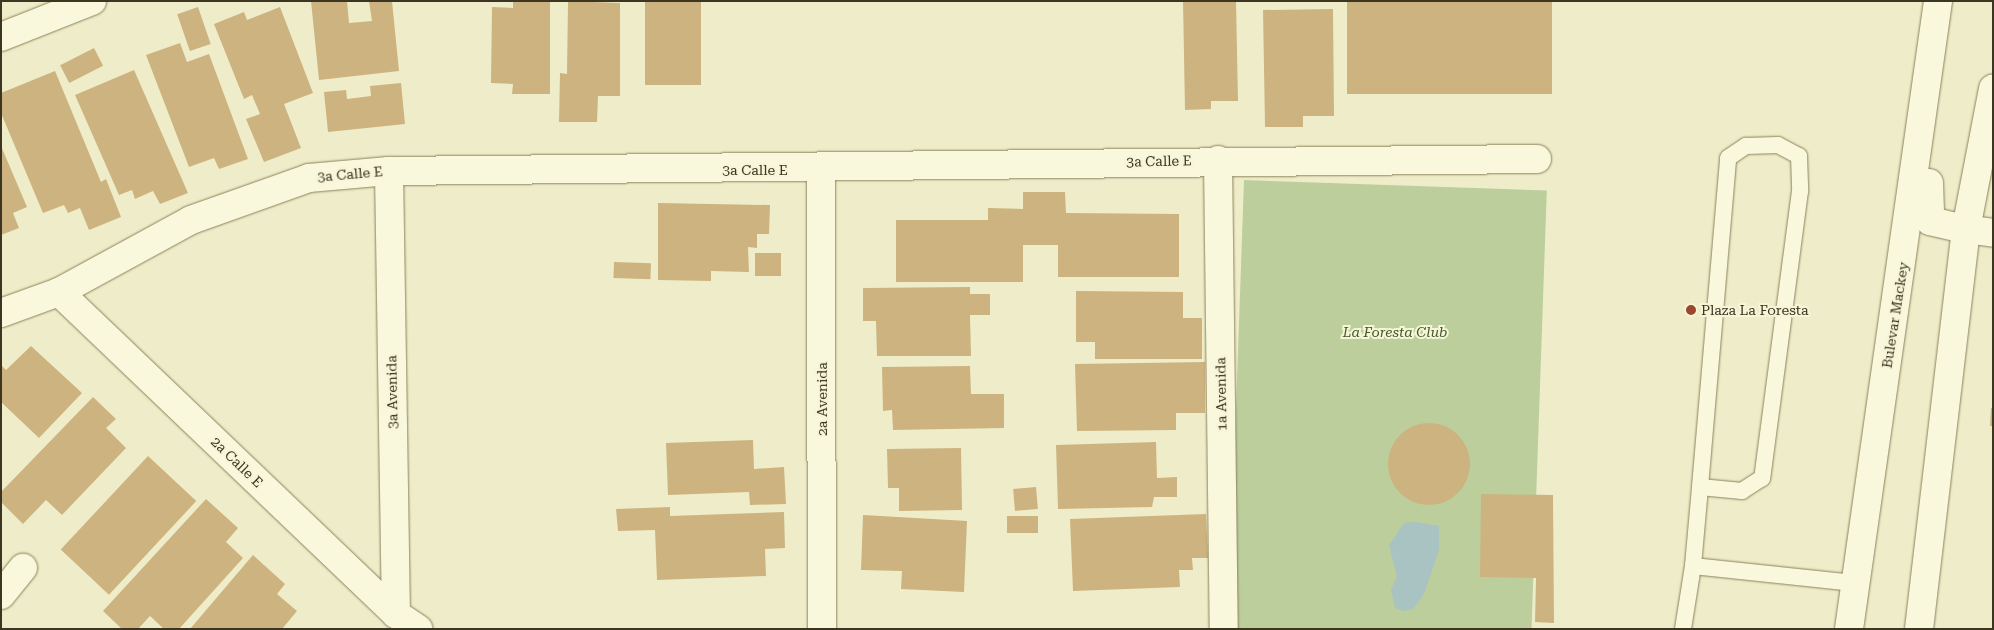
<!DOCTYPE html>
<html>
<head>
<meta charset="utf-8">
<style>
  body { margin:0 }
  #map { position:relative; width:1994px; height:630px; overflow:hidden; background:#efedc9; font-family:"Roboto Serif",serif }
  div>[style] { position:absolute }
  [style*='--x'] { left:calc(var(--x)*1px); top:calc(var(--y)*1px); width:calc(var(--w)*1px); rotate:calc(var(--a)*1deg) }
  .green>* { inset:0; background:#bcce9c; transform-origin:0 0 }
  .water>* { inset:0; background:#a9c3c2 }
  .building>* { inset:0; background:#cdb37f; transform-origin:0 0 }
  .round { border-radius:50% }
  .roads { filter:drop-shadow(0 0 1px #8c815d) drop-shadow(0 0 1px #8c815d) }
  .service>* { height:16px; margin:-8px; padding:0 8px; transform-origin:8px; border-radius:8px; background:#f9f8dc }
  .minor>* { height:28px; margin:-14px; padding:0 14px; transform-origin:14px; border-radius:14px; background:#f9f8dc }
  .secondary>* { height:28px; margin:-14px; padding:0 14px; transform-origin:14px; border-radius:14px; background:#f9f8dc }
  .dots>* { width:14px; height:14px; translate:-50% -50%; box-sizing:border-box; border:2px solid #f6f5d8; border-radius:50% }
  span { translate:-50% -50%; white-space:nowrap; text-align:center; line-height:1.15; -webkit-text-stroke:4px #f6f5d8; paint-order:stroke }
  .street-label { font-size:14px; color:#3c3521 }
  .poi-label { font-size:14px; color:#3c3521 }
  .left { translate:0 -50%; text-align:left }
  .park-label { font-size:14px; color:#405927; font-style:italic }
  .frame { position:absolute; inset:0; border:2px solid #3c3521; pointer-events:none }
</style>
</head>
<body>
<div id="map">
  <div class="green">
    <i style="left:1244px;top:180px;width:303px;height:449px;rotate:2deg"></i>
  </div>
  <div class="water">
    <i style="clip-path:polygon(1416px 522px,1439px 526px,1439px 550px,1424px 594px,1413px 609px,1403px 611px,1395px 608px,1391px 589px,1397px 577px,1389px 545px,1404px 523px)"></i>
  </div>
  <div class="building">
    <i style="clip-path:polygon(311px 1px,347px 1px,349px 23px,372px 21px,369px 1px,392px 1px,399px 71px,319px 80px)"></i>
    <i style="clip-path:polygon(513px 1px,550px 1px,550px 94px,512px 94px,513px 84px,491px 83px,492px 7px,513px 8px)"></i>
    <i style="clip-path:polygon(568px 1px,620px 3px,620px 96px,598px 96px,597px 122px,559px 122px,560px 73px,567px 74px)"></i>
    <i style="left:645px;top:1px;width:56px;height:84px"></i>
    <i style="clip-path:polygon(1183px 1px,1236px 1px,1238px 101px,1211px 101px,1211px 109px,1185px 110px)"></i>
    <i style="left:1347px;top:1px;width:205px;height:93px"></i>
    <i style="left:198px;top:7px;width:39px;height:22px;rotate:71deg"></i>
    <i style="clip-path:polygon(280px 7px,313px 93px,284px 104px,301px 148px,264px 162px,246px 119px,260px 114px,252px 95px,244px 99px,214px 24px,244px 12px,247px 20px)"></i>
    <i style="clip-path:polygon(1333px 9px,1334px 116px,1303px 116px,1303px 127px,1265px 127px,1263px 10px)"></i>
    <i style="clip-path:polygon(180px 43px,187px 62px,209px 54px,248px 159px,219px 169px,214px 158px,189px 167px,146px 55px)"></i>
    <i style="left:94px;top:48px;width:20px;height:38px;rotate:63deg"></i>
    <i style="clip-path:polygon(134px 70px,188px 193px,160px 204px,153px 191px,135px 199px,132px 190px,119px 195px,75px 95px)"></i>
    <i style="clip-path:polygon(55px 71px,101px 182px,106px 179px,121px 217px,89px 230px,80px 208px,68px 213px,64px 205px,43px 213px,1px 113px,1px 93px)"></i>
    <i style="clip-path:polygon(401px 83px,405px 124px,328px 132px,324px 92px,346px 90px,347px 99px,371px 96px,370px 86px)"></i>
    <i style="clip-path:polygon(1px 146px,27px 207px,13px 213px,19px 228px,1px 235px)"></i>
    <i style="clip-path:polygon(1023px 192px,1065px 192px,1066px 213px,1179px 214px,1179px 277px,1058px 277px,1058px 245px,1023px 245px,1023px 282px,896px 282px,896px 220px,988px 220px,988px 208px,1023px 209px)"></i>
    <i style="clip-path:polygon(658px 203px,770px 205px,769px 234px,757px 234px,757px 248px,748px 247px,749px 272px,711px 271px,711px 281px,658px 280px)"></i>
    <i style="left:755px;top:253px;width:26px;height:23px"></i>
    <i style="left:614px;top:262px;width:37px;height:16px;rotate:2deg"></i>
    <i style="clip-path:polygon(970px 287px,970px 294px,990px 294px,990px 315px,970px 315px,971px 356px,877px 356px,876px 321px,863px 321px,863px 288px)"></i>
    <i style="clip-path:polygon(1076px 291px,1183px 292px,1183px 318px,1202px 318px,1202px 359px,1095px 359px,1095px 342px,1076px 342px)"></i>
    <i style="clip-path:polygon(31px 346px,82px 393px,39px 438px,1px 402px,1px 365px,6px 370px)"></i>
    <i style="clip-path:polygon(1205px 362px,1205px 413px,1176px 413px,1176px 430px,1077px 431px,1075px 364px)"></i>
    <i style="clip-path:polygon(970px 366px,971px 394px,1004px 394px,1004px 428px,893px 430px,892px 410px,883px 411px,882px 367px)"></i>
    <i style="clip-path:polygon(93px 397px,116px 419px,106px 428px,126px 448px,62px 515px,46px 500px,23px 524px,1px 502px,1px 492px)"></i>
    <i style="clip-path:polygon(1991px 408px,1993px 408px,1993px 426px,1990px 426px)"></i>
    <i class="round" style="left:1388px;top:423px;width:82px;height:82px"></i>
    <i style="clip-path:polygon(753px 440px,754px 469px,784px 467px,786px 504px,750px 505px,749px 492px,668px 495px,666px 443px)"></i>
    <i style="clip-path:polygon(1156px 442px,1157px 478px,1177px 477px,1177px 497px,1154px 497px,1152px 507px,1058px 509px,1056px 445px)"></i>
    <i style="clip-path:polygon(961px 448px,962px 510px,899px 511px,899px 488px,888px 488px,887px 449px)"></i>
    <i style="left:148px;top:456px;width:66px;height:128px;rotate:43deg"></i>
    <i style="left:1036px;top:487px;width:22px;height:23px;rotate:85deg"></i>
    <i style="clip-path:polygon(1481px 494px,1553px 495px,1554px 623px,1535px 622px,1536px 578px,1480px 577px)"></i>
    <i style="clip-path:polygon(206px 499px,238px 528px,226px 542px,243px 558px,179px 629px,164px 629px,150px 616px,138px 629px,122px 629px,103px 611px)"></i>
    <i style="clip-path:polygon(670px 507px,670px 516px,784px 512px,785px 548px,765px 549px,766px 576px,657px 580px,655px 530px,618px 531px,616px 509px)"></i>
    <i style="clip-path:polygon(1206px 514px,1208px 558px,1192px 558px,1193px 570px,1179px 570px,1180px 587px,1073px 591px,1070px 519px)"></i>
    <i style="clip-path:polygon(863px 515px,967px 521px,964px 592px,901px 589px,902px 571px,861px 570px)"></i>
    <i style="left:1007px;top:516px;width:31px;height:17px"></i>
    <i style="clip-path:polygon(253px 555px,285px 584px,277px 594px,297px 611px,282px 629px,190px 629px)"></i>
  </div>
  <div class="roads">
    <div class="service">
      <i style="--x:1693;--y:566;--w:162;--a:6"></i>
      <i style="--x:1683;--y:629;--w:64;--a:-81"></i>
      <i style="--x:1693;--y:566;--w:79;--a:-84.9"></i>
      <i style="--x:1700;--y:487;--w:330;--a:-85.1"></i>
      <i style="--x:1728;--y:158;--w:22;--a:-34"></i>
      <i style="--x:1746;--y:146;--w:32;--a:-2"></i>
      <i style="--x:1778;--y:145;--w:24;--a:28"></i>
      <i style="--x:1799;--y:156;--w:35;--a:88"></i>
      <i style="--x:1800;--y:191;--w:290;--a:97.5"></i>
      <i style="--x:1762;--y:478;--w:24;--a:147"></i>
      <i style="--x:1742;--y:491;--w:42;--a:-174.6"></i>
    </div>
    <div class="minor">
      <i style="--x:1;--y:37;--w:98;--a:-21.6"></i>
      <i style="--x:1218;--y:160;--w:469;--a:89.3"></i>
      <i style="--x:821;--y:169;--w:460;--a:89.9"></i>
      <i style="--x:389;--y:171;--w:443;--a:89.1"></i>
      <i style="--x:1966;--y:229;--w:27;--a:8"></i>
      <i style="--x:59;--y:292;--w:466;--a:43.7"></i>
      <i style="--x:396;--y:614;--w:27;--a:34"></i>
      <i style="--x:1;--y:313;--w:62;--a:-19.9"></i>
      <i style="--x:59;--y:292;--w:150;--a:-28.6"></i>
      <i style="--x:191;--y:220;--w:125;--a:-19.6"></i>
      <i style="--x:309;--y:178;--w:80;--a:-5"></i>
      <i style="--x:389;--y:171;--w:1148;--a:-0.6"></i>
      <i style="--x:1;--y:595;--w:35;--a:-51"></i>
    </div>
    <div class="secondary">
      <i style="--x:1929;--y:183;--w:38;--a:88"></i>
      <i style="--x:1930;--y:221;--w:37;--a:13"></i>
      <i style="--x:1849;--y:629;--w:634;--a:-81.93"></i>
      <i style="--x:1919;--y:629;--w:403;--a:-83.3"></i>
      <i style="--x:1966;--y:229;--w:143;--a:-79.1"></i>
    </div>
  </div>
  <div class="dots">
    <i style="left:1691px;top:310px;background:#9b472d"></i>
  </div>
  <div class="street-label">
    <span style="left:1159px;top:161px;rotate:-1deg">3a Calle E</span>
    <span style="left:755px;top:170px">3a Calle E</span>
    <span style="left:350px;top:174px;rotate:-5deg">3a Calle E</span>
    <span style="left:1895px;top:315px;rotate:-81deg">Bulevar Mackey</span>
    <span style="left:392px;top:392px;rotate:-91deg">3a Avenida</span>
    <span style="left:1221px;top:394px;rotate:-91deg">1a Avenida</span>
    <span style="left:822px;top:399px;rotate:-90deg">2a Avenida</span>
    <span style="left:237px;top:462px;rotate:44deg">2a Calle E</span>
  </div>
  <div class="poi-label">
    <span class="left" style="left:1701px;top:310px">Plaza La Foresta</span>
  </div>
  <div class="park-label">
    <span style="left:1395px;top:332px">La Foresta Club</span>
  </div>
  <div class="frame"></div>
</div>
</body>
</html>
